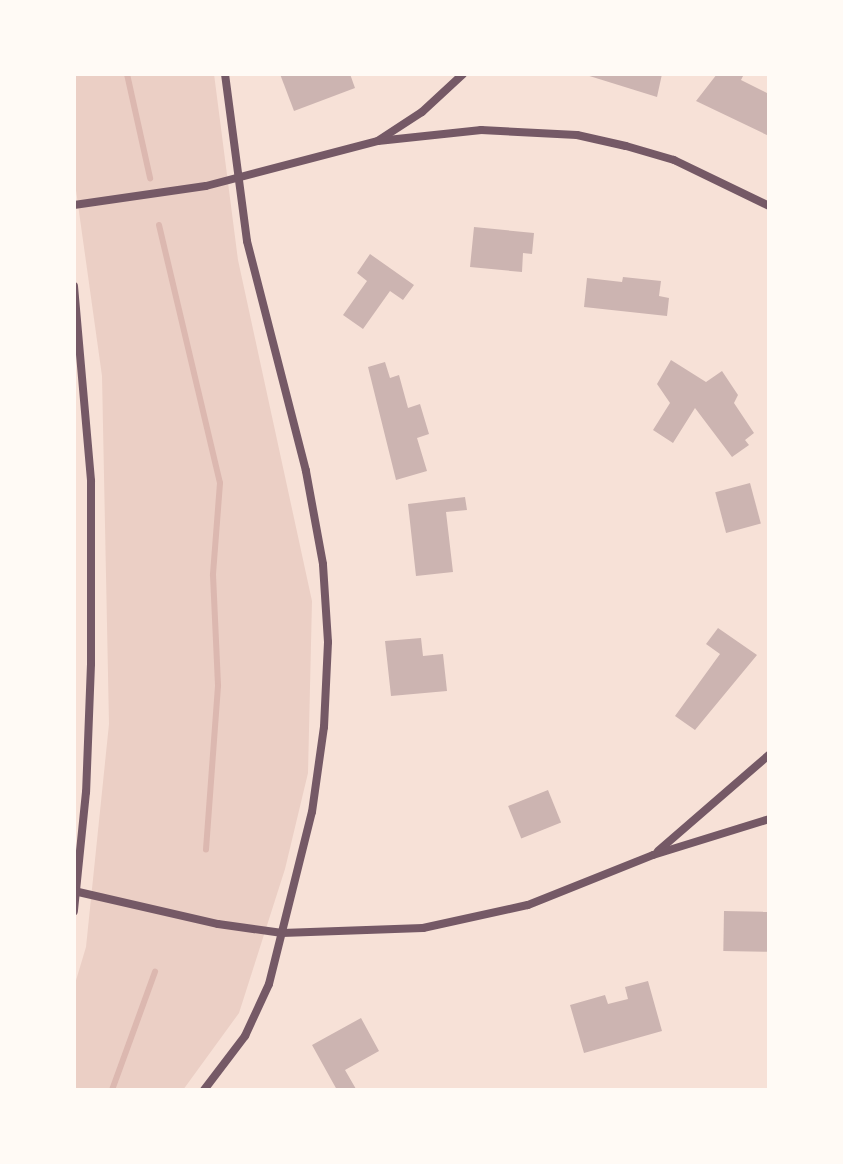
<!DOCTYPE html>
<html>
<head>
<meta charset="utf-8">
<style>
  body { margin:0 }
  #map { position:relative; width:843px; height:1164px; overflow:hidden; background:#f7e1d7; font-family:"Nunito Sans",sans-serif }
  div>[style] { position:absolute }
  [style*='--x'] { left:calc(var(--x)*1px); top:calc(var(--y)*1px); width:calc(var(--w)*1px); rotate:calc(var(--a)*1deg) }
  .green>* { inset:0; background:#ebcfc5 }
  .stream>* { height:6px; margin:-3px; padding:0 3px; transform-origin:3px; border-radius:3px; background:#dcb8b0 }
  .building>* { inset:0; background:#ccb4b1; transform-origin:0 0 }
  .minor>* { height:8px; margin:-4px; padding:0 4px; transform-origin:4px; border-radius:4px; background:#755966 }
  span { translate:-50% -50%; white-space:nowrap; text-align:center; line-height:1.15; -webkit-text-stroke:8px #fffaf5; paint-order:stroke }
  .frame { position:absolute; inset:0; border:76px solid #fffaf5; pointer-events:none }
</style>
</head>
<body>
<div id="map">
  <div class="green">
    <i style="clip-path:polygon(74px 74px,214px 74px,238px 260px,312px 601px,308px 773px,285px 869px,239px 1013px,183px 1090px,74px 1090px,74px 987px,86px 947px,109px 724px,102px 376px,74px 176px)"></i>
  </div>
  <div class="stream">
    <i style="--x:127;--y:74;--w:107;--a:77.5"></i>
    <i style="--x:159;--y:225;--w:265;--a:76.7"></i>
    <i style="--x:220;--y:483;--w:92;--a:94.4"></i>
    <i style="--x:213;--y:575;--w:111;--a:87.4"></i>
    <i style="--x:218;--y:686;--w:164;--a:94.2"></i>
    <i style="--x:112;--y:1090;--w:126;--a:-70"></i>
  </div>
  <div class="building">
    <i style="clip-path:polygon(280px 74px,350px 74px,355px 88px,294px 111px)"></i>
    <i style="clip-path:polygon(583px 74px,662px 74px,657px 97px)"></i>
    <i style="clip-path:polygon(717px 74px,744px 74px,741px 80px,769px 94px,769px 136px,696px 101px)"></i>
    <i style="clip-path:polygon(474px 227px,534px 233px,532px 254px,523px 253px,522px 272px,470px 267px)"></i>
    <i style="clip-path:polygon(370px 254px,414px 285px,403px 300px,390px 291px,363px 329px,343px 315px,367px 281px,357px 273px)"></i>
    <i style="clip-path:polygon(623px 277px,661px 281px,659px 296px,669px 298px,667px 316px,584px 307px,587px 278px,622px 282px)"></i>
    <i style="clip-path:polygon(671px 360px,706px 382px,722px 371px,738px 395px,734px 403px,754px 433px,745px 440px,749px 445px,732px 457px,695px 408px,673px 443px,653px 430px,670px 403px,657px 384px)"></i>
    <i style="clip-path:polygon(385px 362px,390px 378px,399px 375px,408px 408px,420px 404px,429px 434px,417px 438px,427px 471px,396px 480px,368px 367px)"></i>
    <i style="left:750px;top:483px;width:42px;height:36px;rotate:75deg"></i>
    <i style="clip-path:polygon(465px 497px,467px 510px,446px 512px,453px 572px,416px 576px,408px 504px)"></i>
    <i style="clip-path:polygon(718px 628px,757px 655px,695px 730px,675px 716px,720px 654px,706px 644px)"></i>
    <i style="clip-path:polygon(421px 638px,423px 656px,443px 654px,447px 691px,391px 696px,385px 641px)"></i>
    <i style="left:548px;top:790px;width:35px;height:43px;rotate:68deg"></i>
    <i style="left:724px;top:911px;width:44px;height:40px;rotate:1deg"></i>
    <i style="clip-path:polygon(648px 981px,662px 1031px,584px 1053px,570px 1005px,605px 995px,608px 1004px,628px 999px,625px 987px)"></i>
    <i style="clip-path:polygon(361px 1018px,379px 1051px,345px 1070px,356px 1089px,337px 1090px,312px 1045px)"></i>
  </div>
  <div class="minor">
    <i style="--x:379;--y:140;--w:51;--a:-33.1"></i>
    <i style="--x:422;--y:112;--w:56;--a:-42.8"></i>
    <i style="--x:74;--y:205;--w:133;--a:-8.2"></i>
    <i style="--x:206;--y:186;--w:178;--a:-14.7"></i>
    <i style="--x:378;--y:141;--w:104;--a:-6.1"></i>
    <i style="--x:481;--y:130;--w:96;--a:3"></i>
    <i style="--x:577;--y:135;--w:50;--a:12.7"></i>
    <i style="--x:626;--y:146;--w:50;--a:16.3"></i>
    <i style="--x:674;--y:160;--w:106;--a:25.8"></i>
    <i style="--x:74;--y:286;--w:196;--a:85"></i>
    <i style="--x:91;--y:481;--w:183;--a:90"></i>
    <i style="--x:91;--y:664;--w:128;--a:92.2"></i>
    <i style="--x:86;--y:792;--w:120;--a:95.8"></i>
    <i style="--x:658;--y:851;--w:147;--a:-40.9"></i>
    <i style="--x:74;--y:891;--w:148;--a:12.9"></i>
    <i style="--x:218;--y:924;--w:65;--a:8"></i>
    <i style="--x:282;--y:933;--w:141;--a:-2"></i>
    <i style="--x:423;--y:928;--w:107;--a:-12.4"></i>
    <i style="--x:528;--y:905;--w:135;--a:-21.8"></i>
    <i style="--x:653;--y:855;--w:121;--a:-17.2"></i>
    <i style="--x:204;--y:1090;--w:68;--a:-52.8"></i>
    <i style="--x:245;--y:1036;--w:57;--a:-65.2"></i>
    <i style="--x:269;--y:984;--w:177;--a:-76"></i>
    <i style="--x:312;--y:812;--w:86;--a:-82"></i>
    <i style="--x:324;--y:727;--w:85;--a:-87.3"></i>
    <i style="--x:328;--y:642;--w:78;--a:-93.7"></i>
    <i style="--x:323;--y:564;--w:95;--a:-100.4"></i>
    <i style="--x:306;--y:471;--w:237;--a:-104.4"></i>
    <i style="--x:247;--y:241;--w:168;--a:-97.5"></i>
  </div>
  <div class="frame"></div>
</div>
</body>
</html>
